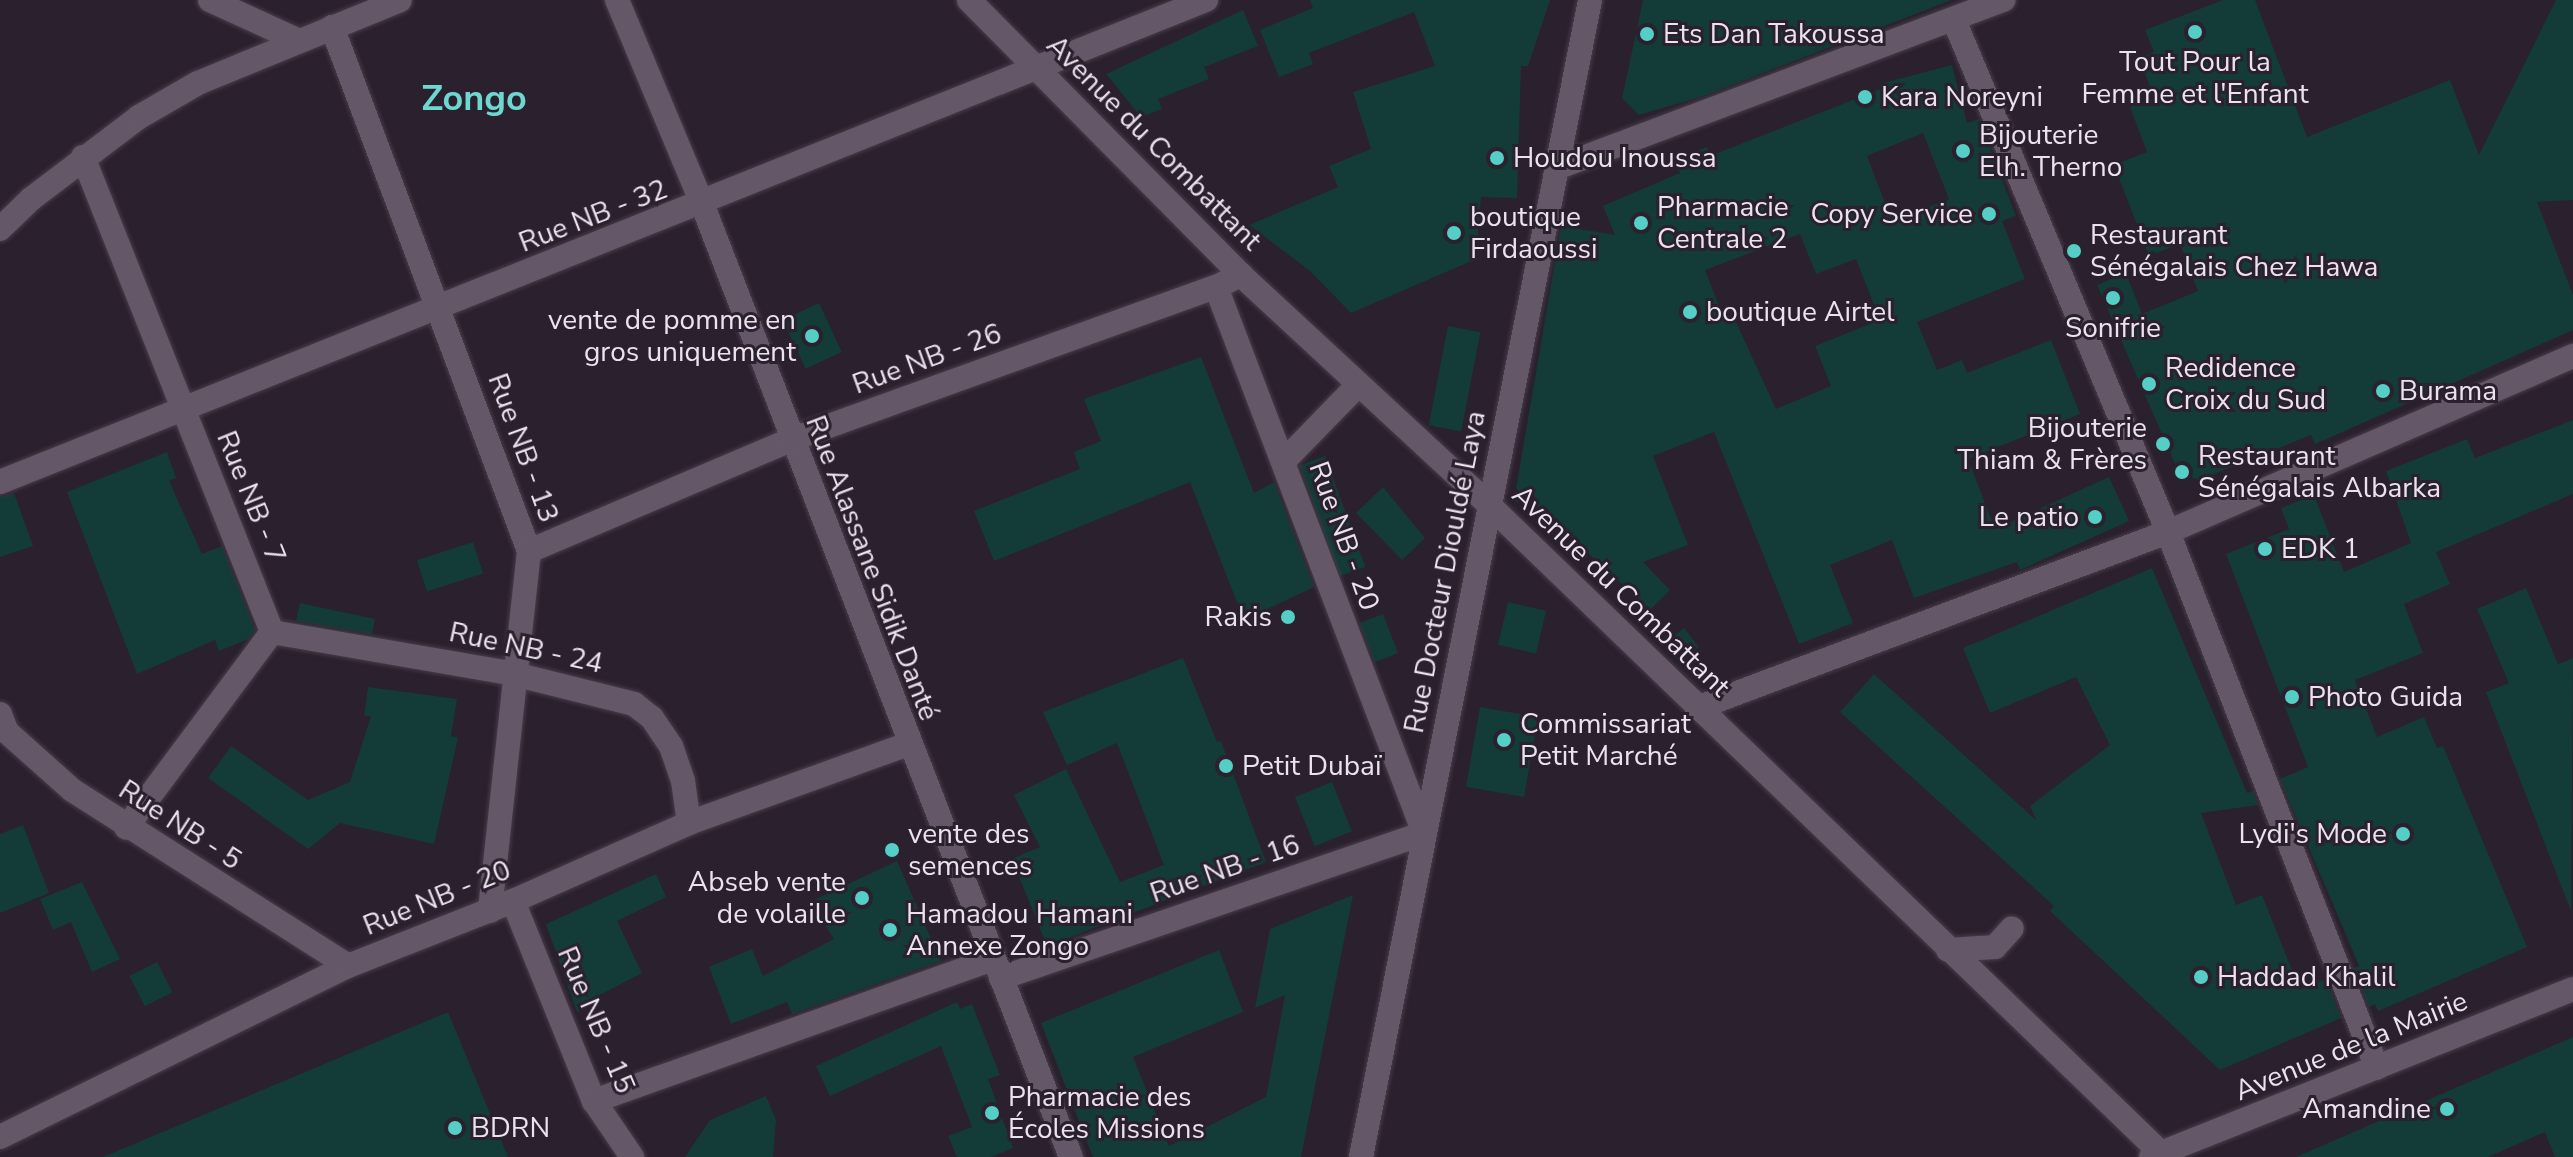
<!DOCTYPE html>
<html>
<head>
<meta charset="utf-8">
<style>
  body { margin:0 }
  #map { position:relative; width:2573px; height:1157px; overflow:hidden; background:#2b202e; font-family:"Nunito Sans",sans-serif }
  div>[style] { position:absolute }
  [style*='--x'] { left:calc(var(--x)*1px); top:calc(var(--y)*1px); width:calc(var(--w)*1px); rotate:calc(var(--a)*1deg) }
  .building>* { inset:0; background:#133b38; transform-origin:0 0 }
  .roads { filter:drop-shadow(0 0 2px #473d49) drop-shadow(0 0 2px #473d49) }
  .minor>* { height:24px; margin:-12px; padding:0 12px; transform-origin:12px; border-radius:12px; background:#645868 }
  .dots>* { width:22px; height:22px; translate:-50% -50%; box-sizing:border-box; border:4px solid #2b202e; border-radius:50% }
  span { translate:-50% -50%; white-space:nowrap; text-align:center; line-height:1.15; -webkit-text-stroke:6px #2b202e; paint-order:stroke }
  .poi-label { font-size:28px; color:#eae2ec }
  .left { translate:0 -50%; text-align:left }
  .right { translate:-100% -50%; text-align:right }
  .street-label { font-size:28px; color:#eae2ec }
  .district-label { font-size:36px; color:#6ed8d0; font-weight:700 }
</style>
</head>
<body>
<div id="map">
  <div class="building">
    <i style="clip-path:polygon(1310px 0,1550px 0,1528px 66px,1521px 66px,1517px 198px,1481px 197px,1476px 259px,1351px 313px,1310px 271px,1249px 225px,1338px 187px,1329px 166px,1371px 149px,1353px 92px,1435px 66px,1414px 12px,1309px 53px,1313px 64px,1279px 77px,1260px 30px,1313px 8px)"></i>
    <i style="clip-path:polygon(1643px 0,1949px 0,1949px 1px,1701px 97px,1639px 115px,1622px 98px)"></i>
    <i style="clip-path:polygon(2223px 0,2255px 0,2307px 137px,2450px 80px,2479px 155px,2556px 0,2573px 0,2573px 200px,2537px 202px,2573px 295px,2573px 330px,2315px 444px,2311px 435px,2199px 480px,2179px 473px,2097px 285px,2126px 273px,2142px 314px,2198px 291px,2180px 244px,2149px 256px,2114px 165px,2147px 152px,2130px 107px,2154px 98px,2139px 57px,2154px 52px,2145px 30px)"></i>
    <i style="clip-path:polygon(1243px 10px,1258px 46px,1204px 67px,1209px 79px,1158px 99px,1162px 109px,1141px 117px,1106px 74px)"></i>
    <i style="clip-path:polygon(evenodd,1952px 65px,1967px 123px,1979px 119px,2016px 216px,2002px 221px,2025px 279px,1917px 322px,1937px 370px,1962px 360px,1967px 373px,2051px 340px,2080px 414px,1968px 459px,1995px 529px,2109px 477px,2129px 521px,2020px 570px,2017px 562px,1914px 598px,1892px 540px,1830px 565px,1853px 623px,1799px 644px,1714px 432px,1653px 456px,1688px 545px,1643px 562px,1670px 590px,1650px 610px,1536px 505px,1514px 501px,1561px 226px,1615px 235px,1603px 206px,1680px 173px,1674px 160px,1707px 147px,1710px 156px,1881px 89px,1879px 84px,1952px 65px,1923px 133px,1949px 199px,1892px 221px,1867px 156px,1923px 133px,1952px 65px,1800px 234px,1816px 274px,1856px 259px,1880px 320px,1815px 346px,1831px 386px,1776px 409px,1735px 320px,1726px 324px,1705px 270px,1800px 234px)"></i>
    <i style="left:819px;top:303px;width:54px;height:40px;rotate:65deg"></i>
    <i style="left:1448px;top:326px;width:33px;height:101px;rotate:11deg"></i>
    <i style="clip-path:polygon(1201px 357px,1254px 493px,1274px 482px,1314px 587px,1244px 620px,1190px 482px,994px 561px,974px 511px,1080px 469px,1074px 452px,1101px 441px,1084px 399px)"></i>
    <i style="clip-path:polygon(2573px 420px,2573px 494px,2436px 552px,2450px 584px,2404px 604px,2423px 653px,2355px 680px,2377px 737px,2424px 717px,2437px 748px,2443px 746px,2527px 947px,2378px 1011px,2375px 1004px,2369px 1007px,2354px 968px,2359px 966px,2280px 779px,2308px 767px,2226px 554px,2289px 529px,2281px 508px,2314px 495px,2344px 572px,2411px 543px,2386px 471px,2467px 439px,2475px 458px)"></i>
    <i style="clip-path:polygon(167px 452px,176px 478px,169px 481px,202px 554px,222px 546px,255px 630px,248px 639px,219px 651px,215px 640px,137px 674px,67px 492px)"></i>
    <i style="left:1325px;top:456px;width:118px;height:27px;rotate:70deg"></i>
    <i style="clip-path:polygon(1383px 487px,1425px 538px,1402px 560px,1356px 513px)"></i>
    <i style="clip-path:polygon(14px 493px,33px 546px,0 557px,0 497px)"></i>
    <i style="left:473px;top:542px;width:33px;height:59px;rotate:72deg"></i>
    <i style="clip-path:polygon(2152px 568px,2247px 793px,2253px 791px,2258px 805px,2201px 813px,2236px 905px,2262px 895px,2300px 990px,2326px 979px,2341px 1018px,2220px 1070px,2050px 911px,2054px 906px,1840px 712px,1874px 674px,2036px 820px,2030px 806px,2110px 745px,2076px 677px,1990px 713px,1963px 648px)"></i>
    <i style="clip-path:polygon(2526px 588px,2558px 664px,2573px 658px,2571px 911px,2486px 692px,2509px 683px,2477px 609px)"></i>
    <i style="left:1508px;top:602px;width:39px;height:44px;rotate:13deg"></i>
    <i style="clip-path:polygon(300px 603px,375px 619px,372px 634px,296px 621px)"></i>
    <i style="left:1383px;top:614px;width:42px;height:25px;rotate:69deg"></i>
    <i style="left:1684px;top:628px;width:24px;height:25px;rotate:52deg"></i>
    <i style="clip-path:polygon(1183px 658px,1217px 742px,1221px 741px,1266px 862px,1047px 946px,1012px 859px,1040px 847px,1014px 795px,1066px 769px,1120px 882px,1164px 865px,1117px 743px,1067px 765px,1043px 712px)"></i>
    <i style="clip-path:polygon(368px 687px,457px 699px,451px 736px,458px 738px,434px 844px,340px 823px,308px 849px,208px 778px,231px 746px,308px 800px,350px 782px,371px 716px,364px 716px)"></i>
    <i style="left:1480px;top:707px;width:59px;height:81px;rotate:10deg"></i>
    <i style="left:1332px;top:782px;width:53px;height:40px;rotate:68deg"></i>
    <i style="clip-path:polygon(23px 825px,49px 893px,0 913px,0 834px)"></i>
    <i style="clip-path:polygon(897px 861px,941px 961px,792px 1014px,787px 1002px,731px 1024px,709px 967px,752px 949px,763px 976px,834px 939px,810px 902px)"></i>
    <i style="clip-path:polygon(656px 874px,666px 897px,617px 921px,642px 973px,598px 996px,601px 1003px,577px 1012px,546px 924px)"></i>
    <i style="clip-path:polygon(82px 882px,120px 959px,92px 972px,71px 922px,53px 930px,40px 899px)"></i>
    <i style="clip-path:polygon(1353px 895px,1301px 1157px,1093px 1157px,1041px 1023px,1219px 950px,1243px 1012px,1133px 1057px,1169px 1146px,1266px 1097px,1285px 995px,1255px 1008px,1270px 929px)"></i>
    <i style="left:157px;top:962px;width:34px;height:31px;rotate:63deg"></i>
    <i style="clip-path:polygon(957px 1002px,960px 1009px,972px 1004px,1000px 1075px,988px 1079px,1013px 1148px,991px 1157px,957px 1157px,948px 1136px,972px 1127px,941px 1046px,830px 1096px,816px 1066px)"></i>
    <i style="clip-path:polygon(448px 1012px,508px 1157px,103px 1157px)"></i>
    <i style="clip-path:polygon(2573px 1037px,2573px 1157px,2555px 1157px,2545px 1132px,2488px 1157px,2296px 1157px)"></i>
    <i style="clip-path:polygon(766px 1096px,776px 1120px,773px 1157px,685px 1157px,710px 1120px)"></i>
  </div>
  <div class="roads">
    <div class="minor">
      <i style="--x:210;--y:0;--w:98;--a:24.7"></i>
      <i style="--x:617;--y:0;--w:223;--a:67.3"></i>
      <i style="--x:703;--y:206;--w:1020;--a:68.85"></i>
      <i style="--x:969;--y:0;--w:387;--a:45.3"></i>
      <i style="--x:1241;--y:275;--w:338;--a:42.8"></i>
      <i style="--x:1489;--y:505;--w:939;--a:43.96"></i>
      <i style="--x:1954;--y:20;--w:555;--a:67.32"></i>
      <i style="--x:2168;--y:532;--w:575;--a:68.7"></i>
      <i style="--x:332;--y:27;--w:560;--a:69.4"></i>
      <i style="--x:529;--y:551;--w:362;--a:96.2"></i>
      <i style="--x:83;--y:157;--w:511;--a:68.3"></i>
      <i style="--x:272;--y:632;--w:244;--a:126.7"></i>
      <i style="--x:1556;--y:168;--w:478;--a:-20.6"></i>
      <i style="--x:0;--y:229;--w:43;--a:-44.1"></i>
      <i style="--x:31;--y:199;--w:136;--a:-37.2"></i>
      <i style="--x:139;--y:117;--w:68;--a:-30"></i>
      <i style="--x:198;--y:83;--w:218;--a:-22.3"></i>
      <i style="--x:1284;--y:461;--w:107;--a:-45.8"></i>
      <i style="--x:0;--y:482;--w:1299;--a:-21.79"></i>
      <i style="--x:529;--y:551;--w:284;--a:-23"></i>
      <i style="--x:790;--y:440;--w:453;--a:-19.8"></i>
      <i style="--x:272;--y:632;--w:246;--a:9.8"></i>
      <i style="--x:514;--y:674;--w:124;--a:14"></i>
      <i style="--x:634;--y:704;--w:23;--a:38"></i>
      <i style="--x:652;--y:718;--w:34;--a:56"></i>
      <i style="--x:671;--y:746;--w:37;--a:71"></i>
      <i style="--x:683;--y:781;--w:42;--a:81.9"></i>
      <i style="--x:1697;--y:708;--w:503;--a:-20.49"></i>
      <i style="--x:2168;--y:532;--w:442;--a:-23.5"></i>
      <i style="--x:0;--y:714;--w:19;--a:69"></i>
      <i style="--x:7;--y:732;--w:87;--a:41.7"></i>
      <i style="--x:72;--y:790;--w:327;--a:32.5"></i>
      <i style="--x:513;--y:901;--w:216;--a:68"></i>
      <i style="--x:594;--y:1101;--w:68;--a:55.8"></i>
      <i style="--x:1948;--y:950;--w:47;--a:-3.7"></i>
      <i style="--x:1995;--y:947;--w:25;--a:-48"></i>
      <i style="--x:1001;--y:978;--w:447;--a:-18.9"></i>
      <i style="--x:1424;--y:833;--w:584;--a:-110.85"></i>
      <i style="--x:1216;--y:287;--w:28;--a:-26"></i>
      <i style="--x:594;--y:1101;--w:424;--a:-19.6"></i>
      <i style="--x:0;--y:1137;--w:388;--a:-26.2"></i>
      <i style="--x:348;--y:966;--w:177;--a:-21.5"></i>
      <i style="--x:513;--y:901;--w:193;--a:-23.9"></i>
      <i style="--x:689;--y:823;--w:233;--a:-19.8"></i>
      <i style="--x:1361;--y:1157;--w:1179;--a:-78.8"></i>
      <i style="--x:2151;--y:1157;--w:454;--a:-21.7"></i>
    </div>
  </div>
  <div class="dots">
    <i style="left:2195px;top:32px;background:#55cec5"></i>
    <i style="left:1647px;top:34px;background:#55cec5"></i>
    <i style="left:1865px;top:97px;background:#55cec5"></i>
    <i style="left:1963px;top:151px;background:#55cec5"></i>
    <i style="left:1497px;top:158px;background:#55cec5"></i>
    <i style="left:1989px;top:214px;background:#55cec5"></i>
    <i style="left:1641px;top:223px;background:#55cec5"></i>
    <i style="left:1454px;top:233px;background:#55cec5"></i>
    <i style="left:2074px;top:251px;background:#55cec5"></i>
    <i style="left:2113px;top:298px;background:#55cec5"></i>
    <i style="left:1690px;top:312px;background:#55cec5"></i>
    <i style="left:812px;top:336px;background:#55cec5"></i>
    <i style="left:2149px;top:384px;background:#55cec5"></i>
    <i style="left:2383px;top:391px;background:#55cec5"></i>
    <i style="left:2163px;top:444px;background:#55cec5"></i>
    <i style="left:2182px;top:472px;background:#55cec5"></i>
    <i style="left:2095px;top:517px;background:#55cec5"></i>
    <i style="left:2265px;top:549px;background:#55cec5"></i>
    <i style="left:1288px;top:617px;background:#55cec5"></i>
    <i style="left:2292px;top:697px;background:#55cec5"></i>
    <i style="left:1504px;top:740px;background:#55cec5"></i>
    <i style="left:1226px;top:766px;background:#55cec5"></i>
    <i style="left:2403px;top:834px;background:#55cec5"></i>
    <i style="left:892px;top:850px;background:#55cec5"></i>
    <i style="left:862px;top:898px;background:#55cec5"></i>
    <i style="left:890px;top:930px;background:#55cec5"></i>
    <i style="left:2201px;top:977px;background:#55cec5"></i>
    <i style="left:2447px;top:1109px;background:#55cec5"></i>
    <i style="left:992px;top:1113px;background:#55cec5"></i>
    <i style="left:455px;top:1128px;background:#55cec5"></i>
  </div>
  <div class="poi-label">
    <span class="left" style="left:1663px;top:34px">Ets Dan Takoussa</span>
    <span style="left:2195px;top:78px">Tout Pour la<br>Femme et l'Enfant</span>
    <span class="left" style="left:1881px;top:97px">Kara Noreyni</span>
    <span class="left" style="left:1979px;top:151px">Bijouterie<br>Elh. Therno</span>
    <span class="left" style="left:1513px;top:158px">Houdou Inoussa</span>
    <span class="left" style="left:1657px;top:223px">Pharmacie<br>Centrale 2</span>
    <span class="right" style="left:1973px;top:214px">Copy Service</span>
    <span class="left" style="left:1470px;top:233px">boutique<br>Firdaoussi</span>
    <span class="left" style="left:2090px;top:251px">Restaurant<br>Sénégalais Chez Hawa</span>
    <span class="left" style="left:1706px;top:312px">boutique Airtel</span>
    <span class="right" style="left:796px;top:336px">vente de pomme en<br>gros uniquement</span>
    <span style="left:2113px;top:328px">Sonifrie</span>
    <span class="left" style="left:2165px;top:384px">Redidence<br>Croix du Sud</span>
    <span class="left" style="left:2399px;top:391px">Burama</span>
    <span class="right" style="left:2147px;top:444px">Bijouterie<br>Thiam &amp; Frères</span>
    <span class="left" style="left:2198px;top:472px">Restaurant<br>Sénégalais Albarka</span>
    <span class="right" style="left:2079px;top:517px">Le patio</span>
    <span class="left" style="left:2281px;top:549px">EDK 1</span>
    <span class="right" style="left:1272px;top:617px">Rakis</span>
    <span class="left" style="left:2308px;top:697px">Photo Guida</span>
    <span class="left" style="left:1520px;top:740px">Commissariat<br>Petit Marché</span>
    <span class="left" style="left:1242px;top:766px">Petit Dubaï</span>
    <span class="left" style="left:908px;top:850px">vente des<br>semences</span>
    <span class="right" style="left:2387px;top:834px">Lydi's Mode</span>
    <span class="right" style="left:846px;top:898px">Abseb vente<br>de volaille</span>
    <span class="left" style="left:906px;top:930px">Hamadou Hamani<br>Annexe Zongo</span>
    <span class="left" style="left:2217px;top:977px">Haddad Khalil</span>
    <span class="left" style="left:1008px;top:1113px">Pharmacie des<br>Écoles Missions</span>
    <span class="right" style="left:2431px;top:1109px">Amandine</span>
    <span class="left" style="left:471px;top:1128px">BDRN</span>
  </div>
  <div class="street-label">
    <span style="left:1154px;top:143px;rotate:45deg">Avenue du Combattant</span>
    <span style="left:593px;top:216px;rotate:-21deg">Rue NB - 32</span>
    <span style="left:927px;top:359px;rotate:-20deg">Rue NB - 26</span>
    <span style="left:523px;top:448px;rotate:70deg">Rue NB - 13</span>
    <span style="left:251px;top:497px;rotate:68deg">Rue NB - 7</span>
    <span style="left:1344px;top:536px;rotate:70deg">Rue NB - 20</span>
    <span style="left:872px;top:568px;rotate:69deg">Rue Alassane Sidik Danté</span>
    <span style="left:1445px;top:572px;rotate:-79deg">Rue Docteur Diouldé Laya</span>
    <span style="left:1621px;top:591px;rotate:44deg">Avenue du Combattant</span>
    <span style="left:526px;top:648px;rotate:12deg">Rue NB - 24</span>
    <span style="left:180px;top:825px;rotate:33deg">Rue NB - 5</span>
    <span style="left:1225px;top:869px;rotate:-19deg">Rue NB - 16</span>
    <span style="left:437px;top:898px;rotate:-22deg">Rue NB - 20</span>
    <span style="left:596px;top:1020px;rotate:67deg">Rue NB - 15</span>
    <span style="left:2351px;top:1046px;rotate:-22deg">Avenue de la Mairie</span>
  </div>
  <div class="district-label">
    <span style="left:474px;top:99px">Zongo</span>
  </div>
</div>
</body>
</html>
